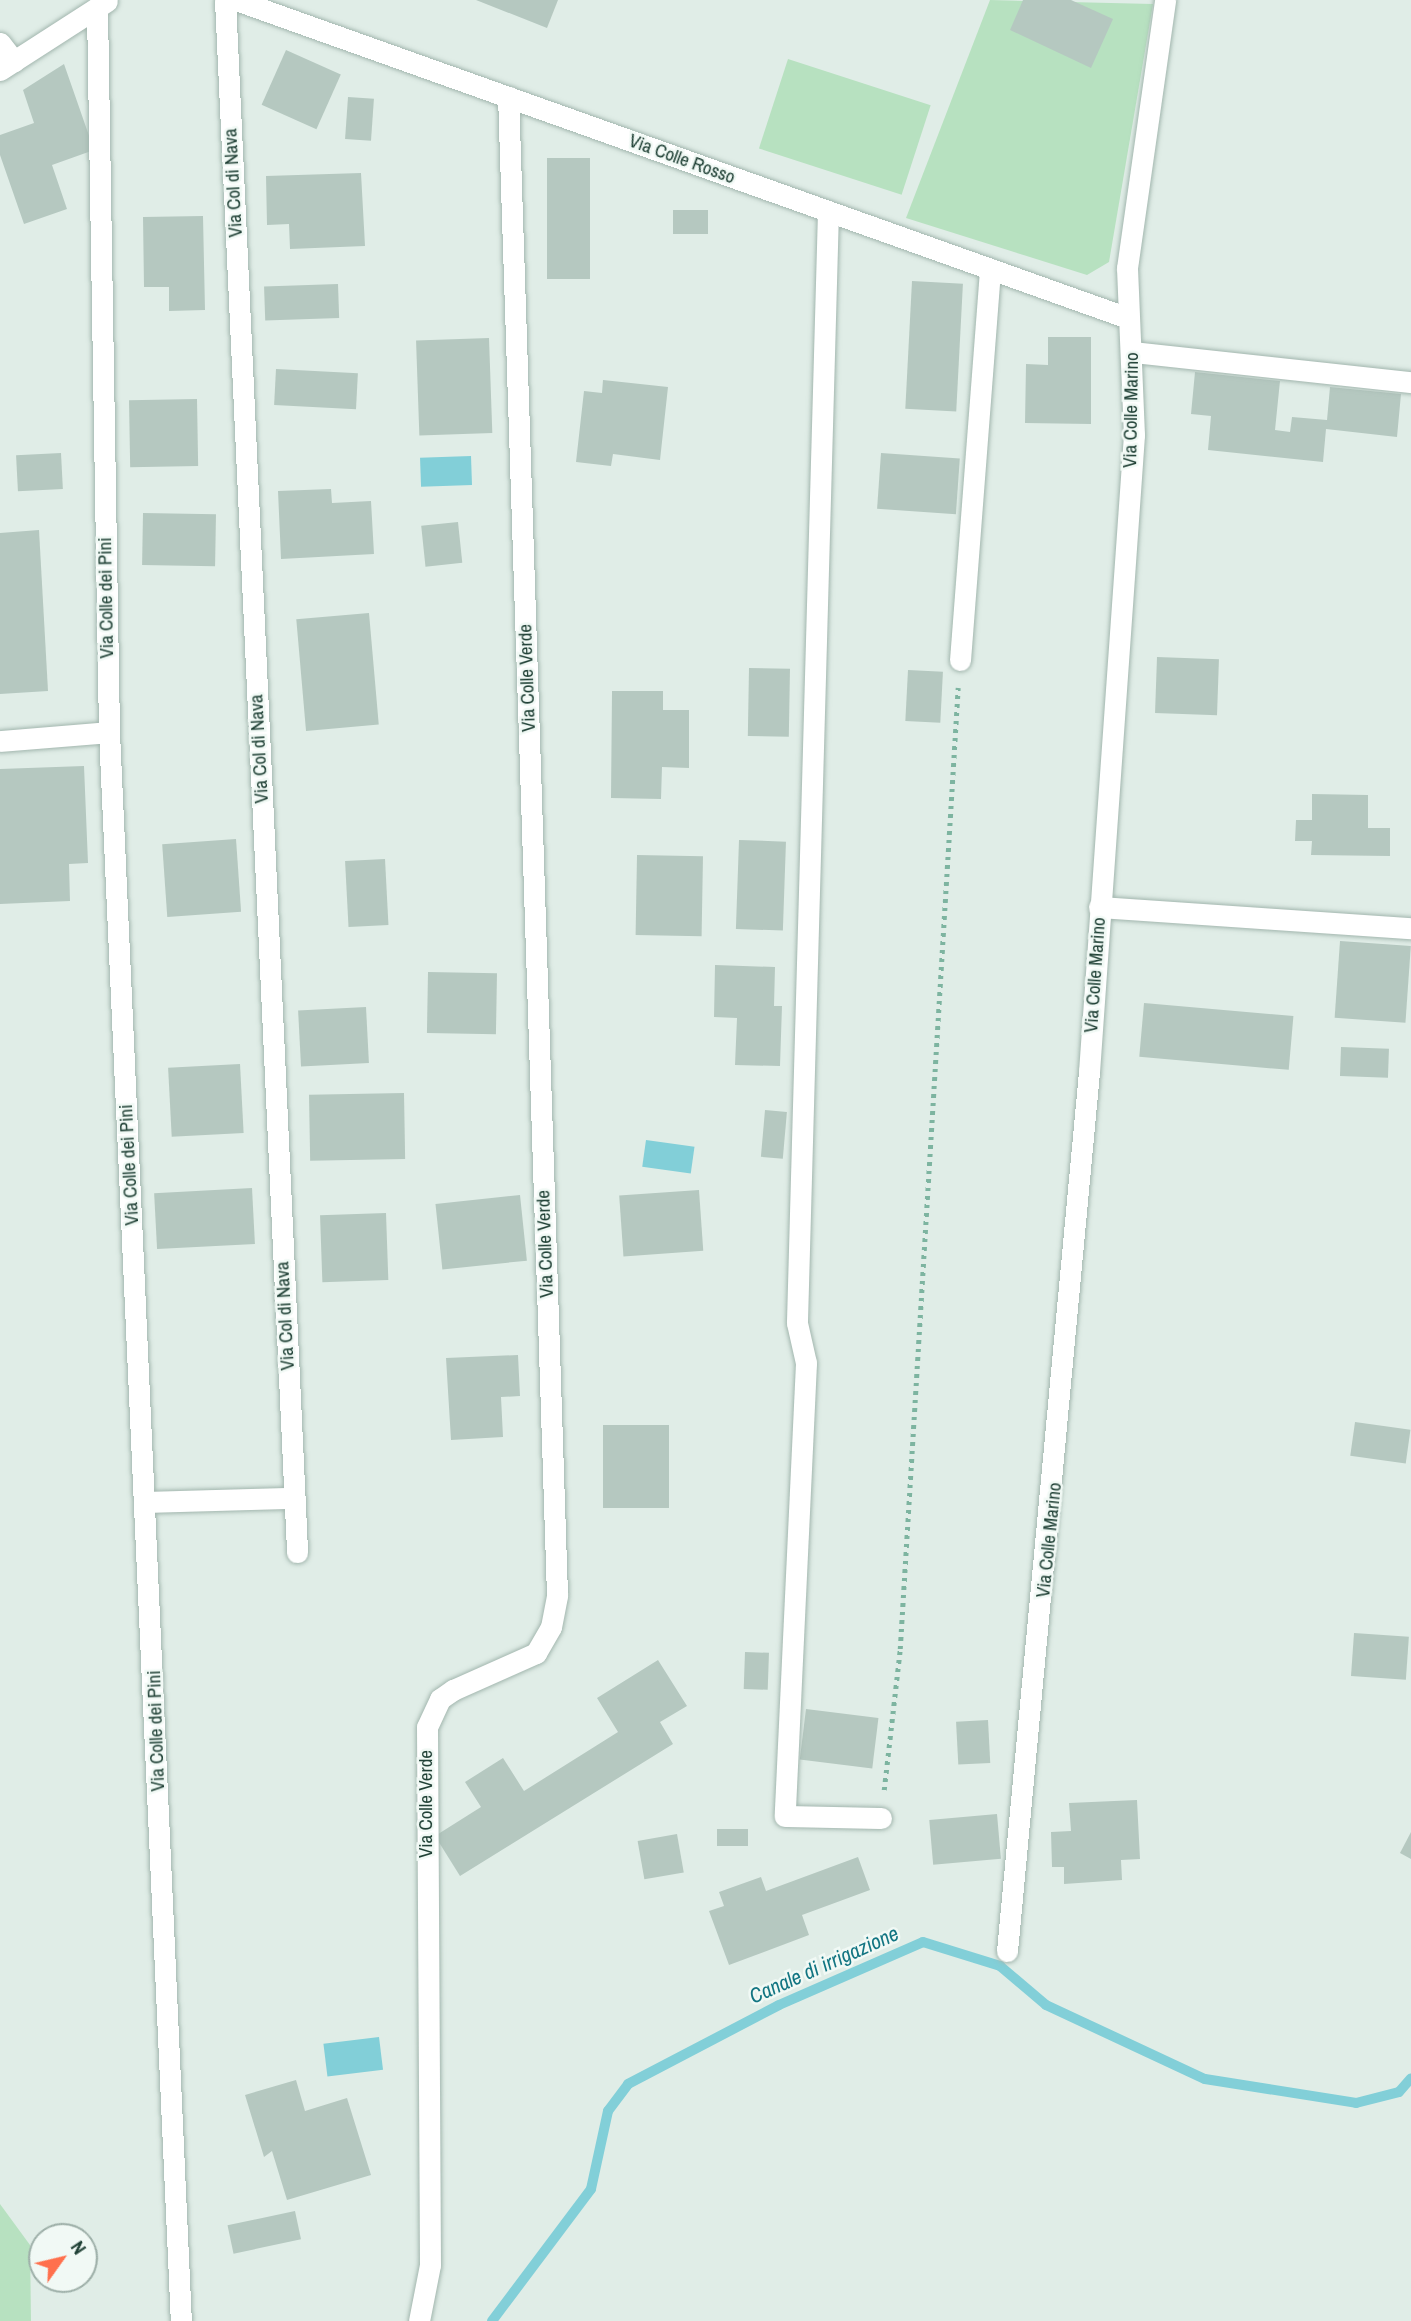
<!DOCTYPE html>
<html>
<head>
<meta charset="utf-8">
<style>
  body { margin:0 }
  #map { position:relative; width:1411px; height:2321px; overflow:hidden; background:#e0ede7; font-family:"Archivo Narrow",sans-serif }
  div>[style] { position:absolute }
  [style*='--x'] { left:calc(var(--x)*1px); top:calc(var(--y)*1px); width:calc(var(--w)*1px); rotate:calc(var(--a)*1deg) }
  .green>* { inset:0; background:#b7e1c0; transform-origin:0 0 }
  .water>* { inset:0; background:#82cfd8; transform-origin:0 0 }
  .stream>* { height:10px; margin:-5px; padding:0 5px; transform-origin:5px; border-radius:5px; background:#82cfd8 }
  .building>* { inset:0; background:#b5c8c0; transform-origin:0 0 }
  .path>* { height:4.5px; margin-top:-2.25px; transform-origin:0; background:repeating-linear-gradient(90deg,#7db4a0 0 3.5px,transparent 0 8.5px) }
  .roads { filter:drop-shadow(0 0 2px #a2b6ae) drop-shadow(0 0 2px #a2b6ae) }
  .minor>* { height:21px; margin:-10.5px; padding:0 10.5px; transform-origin:10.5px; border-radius:10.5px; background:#fff }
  span { translate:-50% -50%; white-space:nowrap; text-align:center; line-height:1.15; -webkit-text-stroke:5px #f1f9f5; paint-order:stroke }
  .street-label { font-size:19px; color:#1f4035 }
  .water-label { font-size:21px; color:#127582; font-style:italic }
  .north { position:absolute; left:28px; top:2223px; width:70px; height:70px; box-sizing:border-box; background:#f1f9f5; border:2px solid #9dafa8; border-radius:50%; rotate:56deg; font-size:19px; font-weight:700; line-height:28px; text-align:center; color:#1f4035 }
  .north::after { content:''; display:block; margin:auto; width:24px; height:32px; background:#ff704d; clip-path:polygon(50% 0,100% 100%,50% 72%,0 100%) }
</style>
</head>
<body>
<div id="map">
  <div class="green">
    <i style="clip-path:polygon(990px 0,1153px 4px,1109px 262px,1087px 275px,906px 218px)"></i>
    <i style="left:788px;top:59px;width:150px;height:94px;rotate:18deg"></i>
    <i style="clip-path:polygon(0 2204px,30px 2245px,31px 2321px,0 2321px)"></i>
  </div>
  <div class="water">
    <i style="left:471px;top:456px;width:29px;height:51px;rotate:88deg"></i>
    <i style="left:646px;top:1140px;width:49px;height:27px;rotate:8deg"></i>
    <i style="left:379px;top:2037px;width:33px;height:56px;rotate:83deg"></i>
  </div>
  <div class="stream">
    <i style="--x:492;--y:2321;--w:165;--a:-53.1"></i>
    <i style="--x:591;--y:2189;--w:80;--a:-77.7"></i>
    <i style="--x:608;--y:2111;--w:34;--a:-53"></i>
    <i style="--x:628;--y:2084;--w:170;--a:-27.6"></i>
    <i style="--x:779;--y:2005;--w:157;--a:-23.6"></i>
    <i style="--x:923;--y:1942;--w:81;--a:17.3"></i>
    <i style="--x:1000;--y:1966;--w:60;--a:40.3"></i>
    <i style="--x:1046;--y:2005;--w:175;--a:25"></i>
    <i style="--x:1205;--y:2079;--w:153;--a:9"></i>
    <i style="--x:1356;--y:2103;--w:44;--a:-14.3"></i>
    <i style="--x:1399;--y:2092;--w:18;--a:-49"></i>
  </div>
  <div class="building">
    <i style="clip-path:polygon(476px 0,558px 0,547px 28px)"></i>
    <i style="clip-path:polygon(1023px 0,1071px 0,1113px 19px,1091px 68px,1010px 30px)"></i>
    <i style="left:286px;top:50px;width:60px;height:60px;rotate:24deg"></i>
    <i style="clip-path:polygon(64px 64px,94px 150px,52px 165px,67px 209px,24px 224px,0 155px,0 135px,34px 123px,23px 90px)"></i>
    <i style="left:348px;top:97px;width:26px;height:42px;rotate:4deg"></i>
    <i style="left:547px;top:158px;width:43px;height:121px"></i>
    <i style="clip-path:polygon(361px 173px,365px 246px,290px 249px,289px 224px,267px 225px,266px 176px)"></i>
    <i style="left:673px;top:210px;width:35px;height:24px"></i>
    <i style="clip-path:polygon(203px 216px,205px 310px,169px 311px,169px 287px,144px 287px,143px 217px)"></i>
    <i style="left:912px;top:281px;width:51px;height:128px;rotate:3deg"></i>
    <i style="left:338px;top:284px;width:34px;height:74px;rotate:88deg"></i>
    <i style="clip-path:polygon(1048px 337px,1091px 337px,1091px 424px,1025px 423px,1026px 364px,1048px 365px)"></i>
    <i style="left:489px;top:338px;width:95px;height:73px;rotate:88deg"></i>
    <i style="left:276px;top:369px;width:82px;height:36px;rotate:3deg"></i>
    <i style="clip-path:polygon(1195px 372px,1280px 381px,1275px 430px,1290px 432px,1292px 417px,1327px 420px,1330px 387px,1401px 394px,1397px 437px,1326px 429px,1323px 462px,1208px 450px,1211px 416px,1191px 414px)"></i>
    <i style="clip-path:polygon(603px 380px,668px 387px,660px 460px,613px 454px,611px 466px,576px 462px,584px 391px,602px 393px)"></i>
    <i style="left:197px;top:399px;width:67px;height:68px;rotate:89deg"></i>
    <i style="left:61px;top:453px;width:36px;height:45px;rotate:87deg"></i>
    <i style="left:881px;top:453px;width:79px;height:56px;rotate:4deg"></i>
    <i style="clip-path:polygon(331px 489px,332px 503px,371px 501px,374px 554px,281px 559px,278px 491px)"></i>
    <i style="left:143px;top:513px;width:73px;height:52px;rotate:1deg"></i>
    <i style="left:458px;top:522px;width:41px;height:37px;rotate:84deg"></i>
    <i style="clip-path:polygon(39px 530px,48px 691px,0 694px,0 533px)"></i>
    <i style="left:369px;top:613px;width:112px;height:73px;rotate:85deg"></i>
    <i style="left:1157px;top:657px;width:62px;height:56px;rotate:2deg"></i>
    <i style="left:749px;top:668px;width:41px;height:68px;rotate:1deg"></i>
    <i style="left:908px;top:670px;width:35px;height:51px;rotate:3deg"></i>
    <i style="clip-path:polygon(612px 691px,663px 691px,663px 710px,689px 710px,689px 768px,662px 767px,661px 799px,611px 798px)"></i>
    <i style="clip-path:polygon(84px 766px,88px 863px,69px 864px,70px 901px,0 904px,0 769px)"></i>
    <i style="clip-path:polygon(1312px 794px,1368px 795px,1368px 828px,1390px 828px,1390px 856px,1311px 855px,1312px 841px,1295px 841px,1296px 820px,1312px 820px)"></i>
    <i style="left:236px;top:839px;width:73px;height:74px;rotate:86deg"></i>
    <i style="left:739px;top:840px;width:47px;height:89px;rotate:2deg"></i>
    <i style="left:637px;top:855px;width:66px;height:80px;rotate:1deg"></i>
    <i style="left:385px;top:859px;width:66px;height:40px;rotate:87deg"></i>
    <i style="left:1340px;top:941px;width:71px;height:77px;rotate:4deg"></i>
    <i style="clip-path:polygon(715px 965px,775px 967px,774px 1006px,782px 1006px,780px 1066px,735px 1065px,737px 1018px,714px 1017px)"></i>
    <i style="left:428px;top:972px;width:69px;height:61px;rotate:1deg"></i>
    <i style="left:1144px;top:1003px;width:150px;height:54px;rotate:5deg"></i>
    <i style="left:366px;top:1007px;width:56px;height:68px;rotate:87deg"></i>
    <i style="left:1341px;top:1047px;width:48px;height:29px;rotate:2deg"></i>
    <i style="left:240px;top:1064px;width:69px;height:72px;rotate:87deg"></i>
    <i style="left:404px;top:1093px;width:66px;height:95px;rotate:89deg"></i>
    <i style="left:765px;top:1110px;width:22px;height:47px;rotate:5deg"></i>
    <i style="left:252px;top:1188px;width:56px;height:98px;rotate:87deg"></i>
    <i style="left:699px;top:1190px;width:61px;height:80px;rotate:86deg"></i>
    <i style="left:520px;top:1195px;width:66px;height:85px;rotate:84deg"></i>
    <i style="left:386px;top:1213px;width:67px;height:66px;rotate:88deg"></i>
    <i style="clip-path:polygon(518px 1355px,520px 1396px,501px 1397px,503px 1437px,451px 1440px,446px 1358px)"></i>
    <i style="left:1355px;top:1422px;width:56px;height:34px;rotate:8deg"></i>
    <i style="left:603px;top:1425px;width:66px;height:83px"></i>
    <i style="left:1354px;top:1633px;width:55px;height:43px;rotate:4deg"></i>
    <i style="left:745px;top:1652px;width:24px;height:37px;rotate:2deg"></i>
    <i style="clip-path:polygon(658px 1660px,687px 1706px,660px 1722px,673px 1744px,460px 1876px,435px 1836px,481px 1807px,465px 1782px,503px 1758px,524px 1791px,618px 1732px,597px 1698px)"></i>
    <i style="left:806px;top:1709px;width:73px;height:51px;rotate:7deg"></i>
    <i style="left:988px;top:1720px;width:43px;height:32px;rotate:87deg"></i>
    <i style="clip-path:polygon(1137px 1800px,1140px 1859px,1121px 1860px,1122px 1880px,1064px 1884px,1064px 1867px,1052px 1867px,1051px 1832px,1071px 1831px,1069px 1803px)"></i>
    <i style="left:997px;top:1814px;width:45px;height:68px;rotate:85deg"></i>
    <i style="left:717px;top:1829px;width:31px;height:17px"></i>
    <i style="clip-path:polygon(1411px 1832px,1411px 1859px,1400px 1853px)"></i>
    <i style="left:677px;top:1834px;width:39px;height:40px;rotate:80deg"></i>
    <i style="clip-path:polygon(858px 1857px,870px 1890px,802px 1915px,809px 1935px,729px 1965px,709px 1911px,724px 1906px,719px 1892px,761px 1877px,766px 1891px)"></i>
    <i style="clip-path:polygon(296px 2080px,305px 2111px,347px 2098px,371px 2175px,287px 2200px,272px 2151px,264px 2157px,245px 2095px)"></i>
    <i style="left:295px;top:2211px;width:29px;height:69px;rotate:78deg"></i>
  </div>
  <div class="path">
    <i style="--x:884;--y:1790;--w:142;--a:-83.5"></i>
    <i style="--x:900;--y:1649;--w:963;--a:-86.55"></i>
  </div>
  <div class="roads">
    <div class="minor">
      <i style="--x:225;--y:0;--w:1554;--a:87.34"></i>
      <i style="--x:236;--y:0;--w:947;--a:19.62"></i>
      <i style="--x:97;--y:8;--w:724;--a:89.05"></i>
      <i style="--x:109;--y:732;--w:1591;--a:87.41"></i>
      <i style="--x:0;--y:43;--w:23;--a:52"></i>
      <i style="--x:0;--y:70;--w:127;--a:-32.8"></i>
      <i style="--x:828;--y:211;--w:1112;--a:91.6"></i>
      <i style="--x:797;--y:1323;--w:41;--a:77.3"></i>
      <i style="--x:806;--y:1363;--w:453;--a:92.7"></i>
      <i style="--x:785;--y:1816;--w:96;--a:1.2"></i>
      <i style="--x:1133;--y:352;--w:280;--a:6.2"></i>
      <i style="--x:960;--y:660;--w:392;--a:-85.6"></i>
      <i style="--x:0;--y:741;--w:109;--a:-4.7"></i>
      <i style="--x:1099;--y:907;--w:313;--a:3.9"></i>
      <i style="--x:146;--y:1502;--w:147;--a:-1.6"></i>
      <i style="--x:1007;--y:1951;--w:883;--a:-84.67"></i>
      <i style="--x:1089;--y:1072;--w:639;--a:-85.96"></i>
      <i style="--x:1134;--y:435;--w:167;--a:-92.4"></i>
      <i style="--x:1127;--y:268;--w:271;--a:-81.9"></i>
      <i style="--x:419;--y:2321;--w:57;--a:-78.9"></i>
      <i style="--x:430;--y:2265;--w:538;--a:-90.32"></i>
      <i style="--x:427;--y:1727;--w:31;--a:-65"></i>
      <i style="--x:440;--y:1699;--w:16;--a:-35"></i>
      <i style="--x:453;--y:1690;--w:91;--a:-24"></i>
      <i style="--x:536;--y:1653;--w:30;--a:-60"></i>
      <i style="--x:551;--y:1627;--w:33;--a:-79"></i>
      <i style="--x:557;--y:1595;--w:1499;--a:-91.87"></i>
    </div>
  </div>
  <div class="street-label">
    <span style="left:682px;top:159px;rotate:20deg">Via Colle Rosso</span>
    <span style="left:233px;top:183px;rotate:-93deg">Via Col di Nava</span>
    <span style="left:1131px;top:410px;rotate:-89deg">Via Colle Marino</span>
    <span style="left:106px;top:598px;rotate:-91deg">Via Colle dei Pini</span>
    <span style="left:527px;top:678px;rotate:-92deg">Via Colle Verde</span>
    <span style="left:259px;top:749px;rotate:-93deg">Via Col di Nava</span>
    <span style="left:1095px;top:975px;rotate:-86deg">Via Colle Marino</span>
    <span style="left:129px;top:1165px;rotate:-93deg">Via Colle dei Pini</span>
    <span style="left:545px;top:1244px;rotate:-92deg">Via Colle Verde</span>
    <span style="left:285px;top:1316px;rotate:-93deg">Via Col di Nava</span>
    <span style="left:1049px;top:1540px;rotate:-84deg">Via Colle Marino</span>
    <span style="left:156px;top:1731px;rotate:-92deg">Via Colle dei Pini</span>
    <span style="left:426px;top:1804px;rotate:-90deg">Via Colle Verde</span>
  </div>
  <div class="water-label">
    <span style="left:824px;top:1965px;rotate:-24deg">Canale di irrigazione</span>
  </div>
  <div class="north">N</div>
</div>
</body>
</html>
